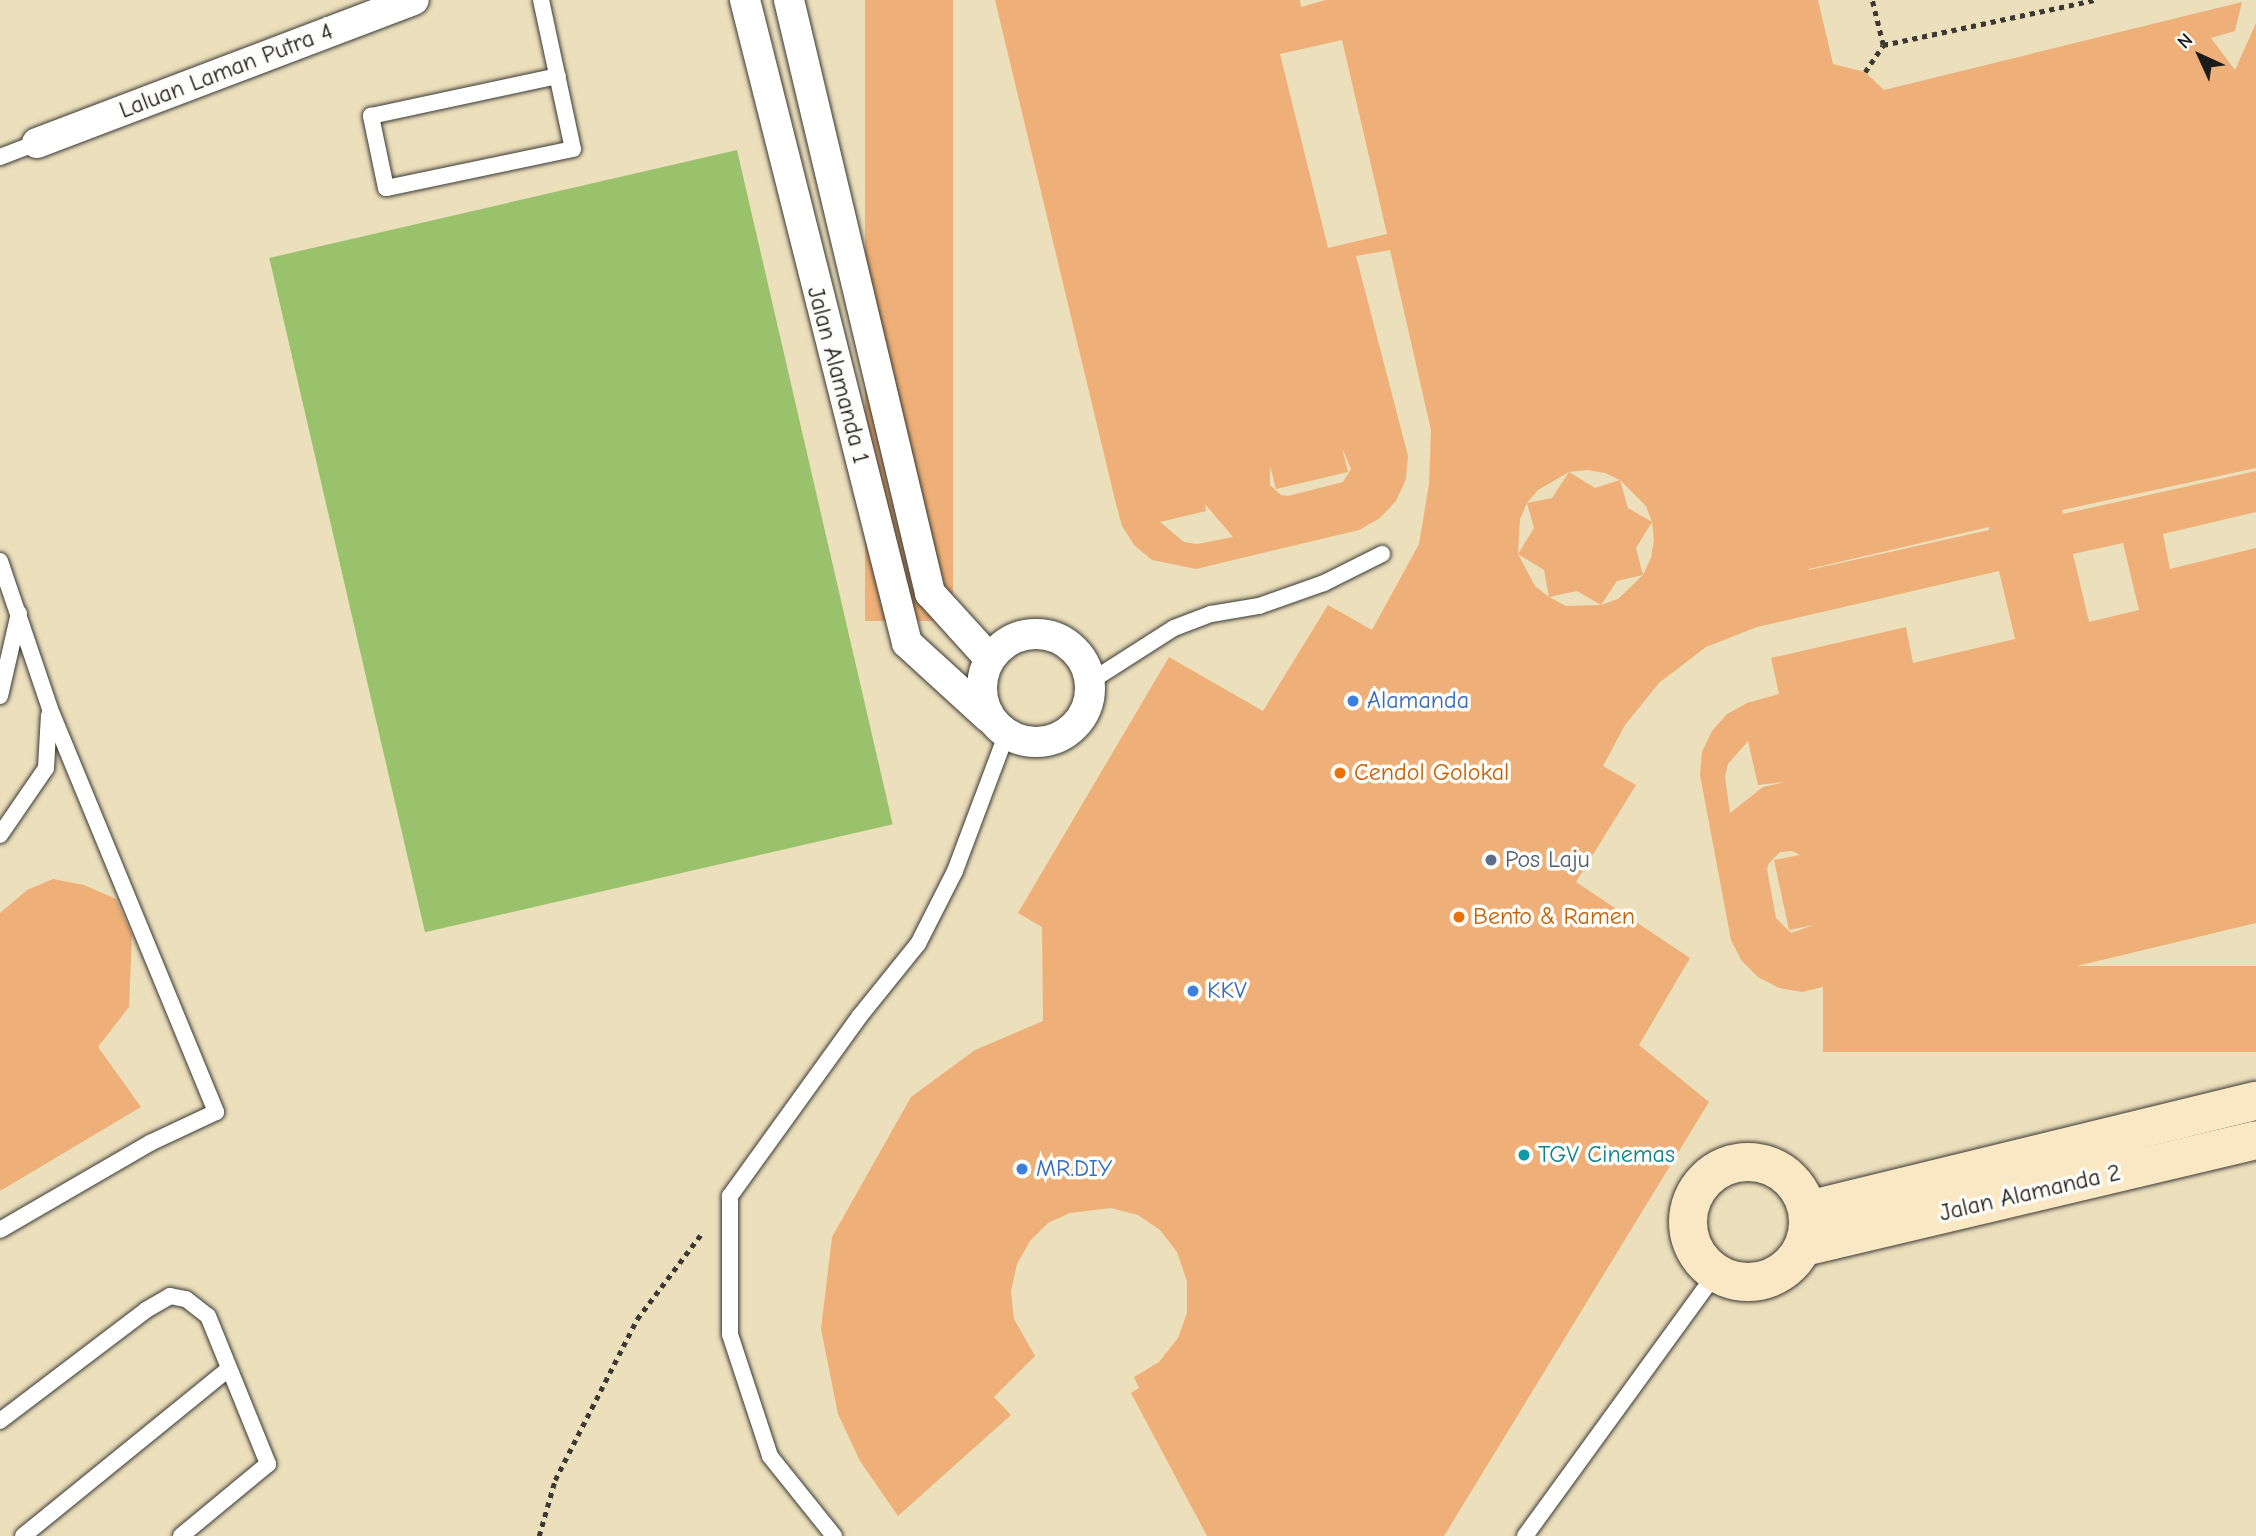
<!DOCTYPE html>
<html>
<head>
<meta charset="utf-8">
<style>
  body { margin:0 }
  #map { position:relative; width:2256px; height:1536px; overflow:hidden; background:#ecdfbc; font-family:"Comic Neue",sans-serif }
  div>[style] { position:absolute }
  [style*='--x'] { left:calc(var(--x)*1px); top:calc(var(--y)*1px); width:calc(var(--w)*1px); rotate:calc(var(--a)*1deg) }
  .green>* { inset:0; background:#9ac16c; transform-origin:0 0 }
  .building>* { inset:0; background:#eeb078; transform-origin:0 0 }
  .path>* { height:4.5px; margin-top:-2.25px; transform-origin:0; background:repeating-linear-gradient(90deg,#3b3934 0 5px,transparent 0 10px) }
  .roads { filter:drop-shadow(0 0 2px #3b3934) drop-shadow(0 0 2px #3b3934) }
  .lane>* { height:16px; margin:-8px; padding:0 8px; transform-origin:8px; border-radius:8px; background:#fff }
  .street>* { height:30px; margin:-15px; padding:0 15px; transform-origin:15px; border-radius:15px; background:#fff }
  .street>.ring { margin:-15px; padding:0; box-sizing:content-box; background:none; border:30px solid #fff; border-radius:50% }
  .secondary>* { height:38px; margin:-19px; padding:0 19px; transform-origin:19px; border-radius:19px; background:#fae7c3 }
  .secondary>.ring { margin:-19px; padding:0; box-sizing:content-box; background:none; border:38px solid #fae7c3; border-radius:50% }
  .dots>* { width:19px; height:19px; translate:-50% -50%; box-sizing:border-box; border:4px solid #fdfcf7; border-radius:50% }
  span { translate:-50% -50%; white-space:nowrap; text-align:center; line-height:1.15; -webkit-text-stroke:7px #fdfcf7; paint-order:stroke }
  .street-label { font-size:24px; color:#1c1c1c }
  .shop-label { font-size:24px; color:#366cbe }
  .left { translate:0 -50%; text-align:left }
  .food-label { font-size:24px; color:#c56008 }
  .service-label { font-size:24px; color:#4e5e75 }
  .culture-label { font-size:24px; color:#0d838f }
  .north { position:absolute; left:2165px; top:21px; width:70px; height:70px; -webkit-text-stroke:5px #fdfcf7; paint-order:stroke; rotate:315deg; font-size:19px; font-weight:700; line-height:28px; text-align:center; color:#1c1c1c }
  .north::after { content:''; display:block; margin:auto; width:24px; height:32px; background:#1c1c1c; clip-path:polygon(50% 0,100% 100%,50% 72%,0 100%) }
</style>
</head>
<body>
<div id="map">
  <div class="green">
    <i style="left:737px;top:150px;width:692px;height:480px;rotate:77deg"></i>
  </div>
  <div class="building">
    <i style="left:865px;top:0;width:88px;height:621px"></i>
    <i style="clip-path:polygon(evenodd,995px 0,1300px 0,1301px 7px,1326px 0,1818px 0,1833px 64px,1865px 72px,1884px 90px,2242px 2px,2235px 31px,2211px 38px,2235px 70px,2256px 23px,2256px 468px,2062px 510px,2063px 514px,2256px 471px,2256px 512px,2163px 534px,2170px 569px,2256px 548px,2256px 923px,1864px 1017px,1855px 979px,1802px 992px,1779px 988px,1758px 977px,1741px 960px,1731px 940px,1700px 775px,1702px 752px,1712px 731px,1727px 714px,1747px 703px,1779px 694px,1771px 658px,1906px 627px,1913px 663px,2015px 639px,1999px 571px,1757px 627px,1706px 647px,1659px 683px,1625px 725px,1603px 766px,1636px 785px,1576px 882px,1690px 958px,1639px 1045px,1709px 1102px,1444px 1536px,1207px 1536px,1131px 1393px,1139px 1388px,1134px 1377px,1159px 1362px,1178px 1338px,1187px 1313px,1187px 1281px,1177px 1252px,1160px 1230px,1138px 1215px,1111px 1208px,1070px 1213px,1048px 1223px,1030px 1241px,1017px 1264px,1011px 1291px,1014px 1319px,1035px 1356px,994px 1397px,1011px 1415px,898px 1516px,860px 1461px,838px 1414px,821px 1329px,832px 1237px,911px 1097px,975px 1050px,1043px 1021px,1042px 927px,1018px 913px,1169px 657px,1263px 711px,1328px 605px,1372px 630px,1419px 544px,1429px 484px,1431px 430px,1390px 250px,1356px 256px,1408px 456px,1406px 479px,1396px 501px,1380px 518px,1359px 530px,1196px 569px,1152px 560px,1134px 545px,1122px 526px,1116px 504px,995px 0,1342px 40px,1387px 234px,1328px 248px,1280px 54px,1342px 40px,995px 0,1342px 448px,1351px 469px,1343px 482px,1288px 496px,1281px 495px,1270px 485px,1270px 466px,1276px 489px,1348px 472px,1342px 448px,995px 0,1587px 470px,1605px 473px,1620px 480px,1595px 488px,1569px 472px,1587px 470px,995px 0,1569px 472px,1552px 498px,1527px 503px,1538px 490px,1569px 472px,995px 0,1620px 480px,1646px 506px,1652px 522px,1628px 508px,1620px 480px,995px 0,1527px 503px,1534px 528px,1518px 554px,1544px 570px,1549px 597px,1535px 586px,1518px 554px,1520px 519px,1527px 503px,995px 0,1205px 504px,1233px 537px,1197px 544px,1184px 542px,1160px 522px,1206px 511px,1205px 504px,995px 0,1652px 522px,1654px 540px,1651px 558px,1643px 575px,1636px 548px,1652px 522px,995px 0,1989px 527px,1989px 530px,1809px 570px,1809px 569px,1989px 527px,995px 0,2123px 543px,2139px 610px,2089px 622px,2073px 554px,2123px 543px,995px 0,1643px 575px,1618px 599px,1601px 605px,1617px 581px,1643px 575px,995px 0,1577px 591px,1601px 605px,1566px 606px,1549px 597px,1577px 591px,995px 0,1748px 741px,1758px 785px,1785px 782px,1763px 787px,1730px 813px,1725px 777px,1728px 764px,1748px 741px,995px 0,1792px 851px,1800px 855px,1774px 860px,1789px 930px,1814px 925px,1791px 933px,1776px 918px,1767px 869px,1769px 863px,1780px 852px,1792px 851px)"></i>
    <i style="clip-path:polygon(53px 879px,84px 885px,116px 899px,132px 935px,129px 1007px,98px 1047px,141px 1107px,0 1191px,0 913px,27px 890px)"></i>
    <i style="left:2256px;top:966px;width:86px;height:433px;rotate:90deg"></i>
  </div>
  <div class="path">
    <i style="--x:1883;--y:45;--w:217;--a:-12"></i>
    <i style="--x:1865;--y:72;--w:32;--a:-56"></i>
    <i style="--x:1883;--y:45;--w:46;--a:-103.7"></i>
    <i style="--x:539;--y:1536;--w:58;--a:-74.1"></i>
    <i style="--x:555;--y:1480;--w:181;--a:-63"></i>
    <i style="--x:637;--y:1319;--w:108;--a:-52.9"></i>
  </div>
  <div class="roads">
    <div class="lane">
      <i style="--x:541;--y:0;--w:152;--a:77.9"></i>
      <i style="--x:573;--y:149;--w:191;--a:168.2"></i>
      <i style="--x:386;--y:188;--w:74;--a:-101.8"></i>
      <i style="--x:371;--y:116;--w:191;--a:-12.1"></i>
      <i style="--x:0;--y:157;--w:40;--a:-21"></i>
      <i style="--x:0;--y:561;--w:156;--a:71.3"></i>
      <i style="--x:50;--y:709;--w:436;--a:67.6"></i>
      <i style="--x:216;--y:1112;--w:73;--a:154.8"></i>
      <i style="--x:150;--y:1143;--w:173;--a:149.9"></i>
      <i style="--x:1091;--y:681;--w:98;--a:-32.6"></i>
      <i style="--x:1174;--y:628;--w:40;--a:-21"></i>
      <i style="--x:1211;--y:614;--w:49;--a:-9.5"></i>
      <i style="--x:1259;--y:606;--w:69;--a:-19.5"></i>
      <i style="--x:1324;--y:583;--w:65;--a:-26.6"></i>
      <i style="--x:0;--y:696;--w:85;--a:-77.1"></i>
      <i style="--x:0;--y:835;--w:81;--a:-55.5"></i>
      <i style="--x:46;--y:768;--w:53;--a:-86.8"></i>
      <i style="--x:0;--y:1421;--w:183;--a:-37.2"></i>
      <i style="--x:146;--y:1310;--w:28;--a:-30"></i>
      <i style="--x:170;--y:1296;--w:16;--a:11"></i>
      <i style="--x:186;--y:1299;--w:28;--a:38"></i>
      <i style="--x:208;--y:1316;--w:160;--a:67.9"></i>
      <i style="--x:268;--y:1464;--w:113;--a:140.4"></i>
      <i style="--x:23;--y:1536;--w:263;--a:-39.1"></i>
      <i style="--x:834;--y:1536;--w:102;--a:-128.7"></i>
      <i style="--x:770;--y:1456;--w:128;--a:-108.2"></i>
      <i style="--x:730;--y:1334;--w:138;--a:-90"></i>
      <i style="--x:730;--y:1196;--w:221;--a:-54.2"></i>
      <i style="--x:859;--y:1017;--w:94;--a:-51.1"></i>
      <i style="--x:918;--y:944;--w:82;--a:-63.1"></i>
      <i style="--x:955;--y:871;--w:145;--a:-69.4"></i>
      <i style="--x:1525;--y:1536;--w:325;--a:-54"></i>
    </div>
    <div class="street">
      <i style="--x:745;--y:0;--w:663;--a:75.86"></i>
      <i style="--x:907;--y:643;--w:110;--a:42.4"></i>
      <i style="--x:789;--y:0;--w:610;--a:76.62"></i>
      <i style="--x:930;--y:593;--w:88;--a:47.8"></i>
      <i style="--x:37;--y:143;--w:403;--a:-20.8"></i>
      <i class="ring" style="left:982px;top:634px;width:78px;height:78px"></i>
    </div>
    <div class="secondary">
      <i class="ring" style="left:1688px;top:1162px;width:82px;height:82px"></i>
      <i style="--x:1808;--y:1210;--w:461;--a:-13.7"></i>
      <i style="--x:1804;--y:1247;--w:464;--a:-13.3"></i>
    </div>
  </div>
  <div class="dots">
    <i style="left:1353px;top:701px;background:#3f7fe0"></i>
    <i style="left:1340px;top:773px;background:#e8710a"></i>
    <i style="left:1491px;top:860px;background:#5c6f8a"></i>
    <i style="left:1459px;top:917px;background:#e8710a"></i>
    <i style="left:1193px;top:991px;background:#3f7fe0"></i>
    <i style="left:1524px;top:1155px;background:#0f9aa8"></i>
    <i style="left:1022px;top:1169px;background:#3f7fe0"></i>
  </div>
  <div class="street-label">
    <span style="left:226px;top:71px;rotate:-21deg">Laluan Laman Putra 4</span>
    <span style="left:838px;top:375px;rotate:75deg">Jalan Alamanda 1</span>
    <span style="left:2030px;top:1193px;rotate:-13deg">Jalan Alamanda 2</span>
  </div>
  <div class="shop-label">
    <span class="left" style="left:1367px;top:701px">Alamanda</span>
    <span class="left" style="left:1207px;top:991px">KKV</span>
    <span class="left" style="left:1036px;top:1169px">MR.DIY</span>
  </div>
  <div class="food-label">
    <span class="left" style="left:1354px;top:773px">Cendol Golokal</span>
    <span class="left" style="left:1473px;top:917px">Bento &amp; Ramen</span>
  </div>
  <div class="service-label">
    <span class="left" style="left:1505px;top:860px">Pos Laju</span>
  </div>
  <div class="culture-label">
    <span class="left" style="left:1538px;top:1155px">TGV Cinemas</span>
  </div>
  <div class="north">N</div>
</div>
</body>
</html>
